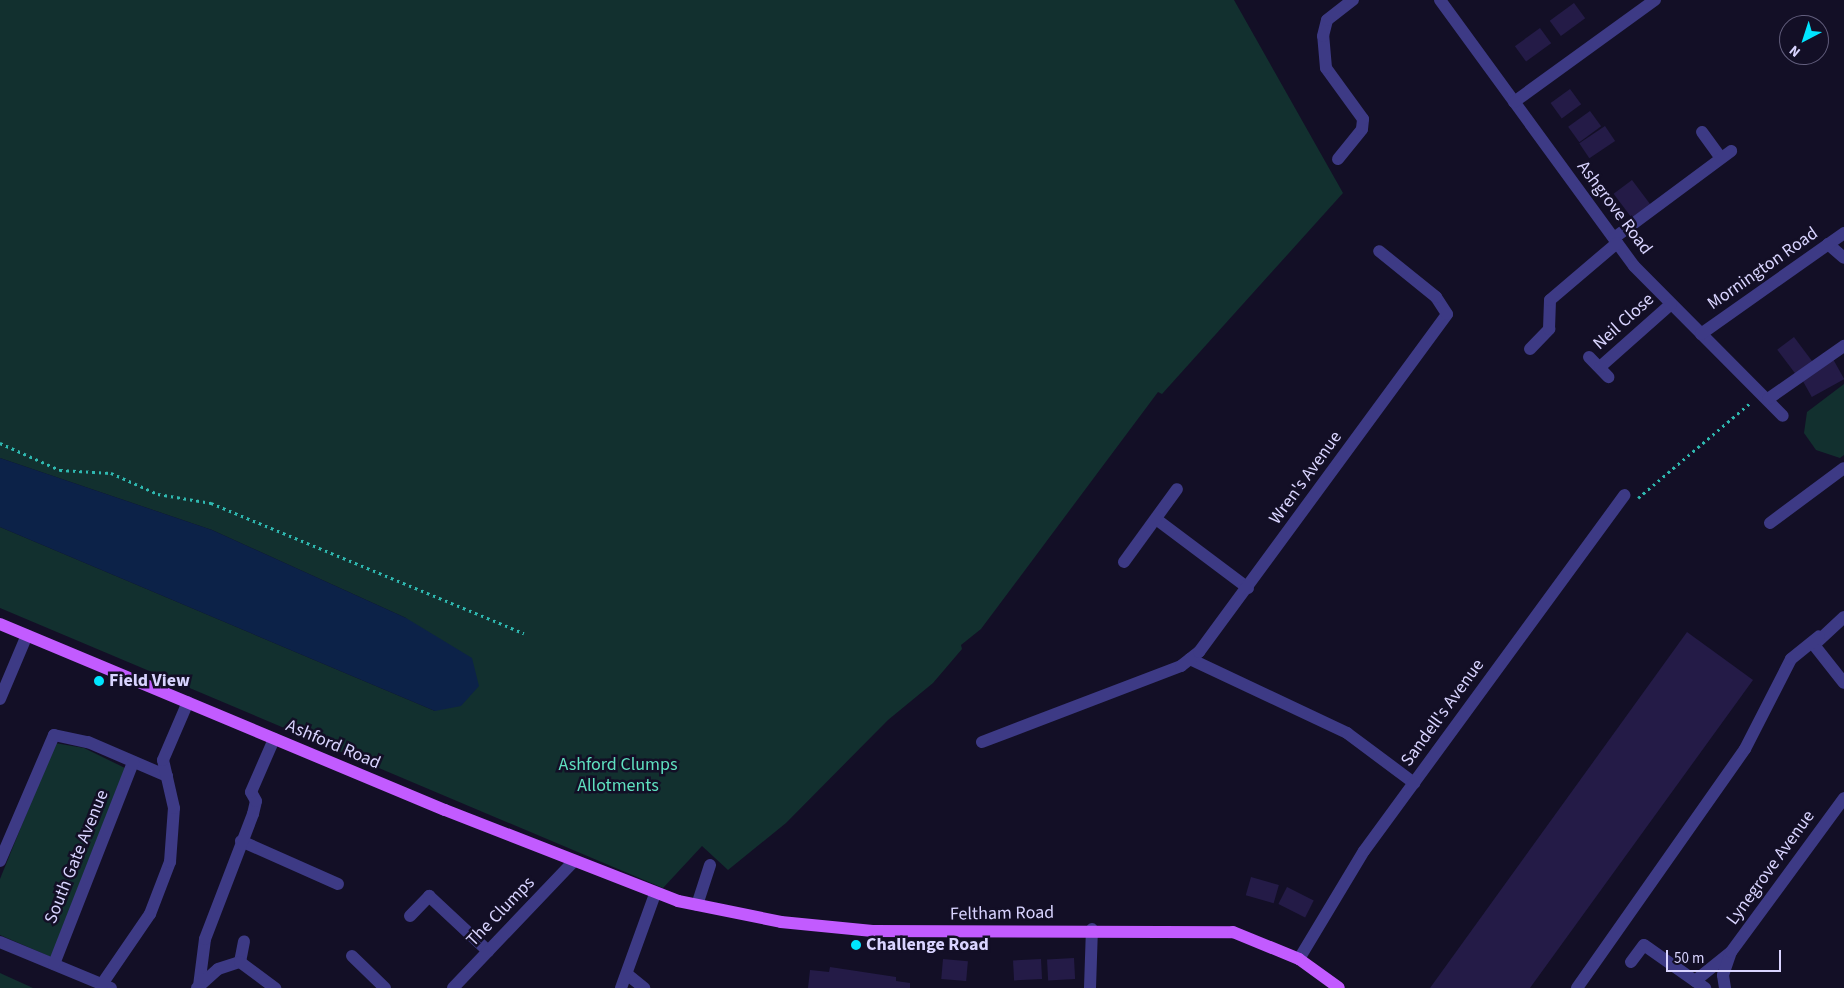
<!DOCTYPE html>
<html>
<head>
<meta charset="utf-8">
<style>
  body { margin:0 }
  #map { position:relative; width:1844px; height:988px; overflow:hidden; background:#130f26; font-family:"Source Sans 3",sans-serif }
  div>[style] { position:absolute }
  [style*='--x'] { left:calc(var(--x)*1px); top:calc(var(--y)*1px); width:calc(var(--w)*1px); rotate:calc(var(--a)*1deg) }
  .green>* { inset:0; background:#12302f }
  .water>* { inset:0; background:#0c2248 }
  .building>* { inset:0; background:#241b47; transform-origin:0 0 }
  .path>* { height:2.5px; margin-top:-1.25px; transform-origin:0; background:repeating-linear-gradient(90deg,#2fb8b0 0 2.5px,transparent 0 6.5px) }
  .minor>* { height:12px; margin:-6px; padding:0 6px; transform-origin:6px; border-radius:6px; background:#3d3a85 }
  .major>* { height:12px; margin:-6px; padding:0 6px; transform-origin:6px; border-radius:6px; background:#c25bff }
  .dots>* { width:14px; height:14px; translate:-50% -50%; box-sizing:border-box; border:2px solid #130f26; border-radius:50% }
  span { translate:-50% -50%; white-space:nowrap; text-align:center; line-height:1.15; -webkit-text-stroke:5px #130f26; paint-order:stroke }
  .street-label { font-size:18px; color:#d9d4ff }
  .poi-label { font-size:18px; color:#d9d4ff; font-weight:700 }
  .left { translate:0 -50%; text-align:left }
  .park-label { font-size:18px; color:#5fe0c0 }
  .north { position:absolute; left:1779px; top:15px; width:50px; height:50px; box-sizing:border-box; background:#130f26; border:1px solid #625e7d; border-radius:50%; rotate:220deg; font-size:14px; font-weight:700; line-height:20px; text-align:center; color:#d9d4ff }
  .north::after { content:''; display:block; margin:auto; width:18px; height:22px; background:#00e5ff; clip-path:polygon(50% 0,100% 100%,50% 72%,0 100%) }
  .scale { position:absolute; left:1666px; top:950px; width:115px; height:22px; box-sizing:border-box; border:2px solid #d9d4ff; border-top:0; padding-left:6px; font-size:15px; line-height:18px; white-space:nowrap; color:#d9d4ff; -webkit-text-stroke:4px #130f26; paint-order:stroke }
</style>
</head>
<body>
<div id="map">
  <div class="green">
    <i style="clip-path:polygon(0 0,1234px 0,1343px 193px,1162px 394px,1158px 392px,981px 629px,961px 645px,962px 649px,933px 683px,888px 720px,786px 823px,728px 870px,702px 846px,663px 888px,0 608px,0 527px,435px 711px,406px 618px,212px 530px,0 458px)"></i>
    <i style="clip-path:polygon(1844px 384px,1844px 455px,1840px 458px,1816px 450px,1804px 433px,1807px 412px)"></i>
    <i style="clip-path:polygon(55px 743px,84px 748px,125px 768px,51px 957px,0 935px,0 879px)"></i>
    <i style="clip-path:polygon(0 973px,33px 988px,0 988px)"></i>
  </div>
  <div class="water">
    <i style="clip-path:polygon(0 458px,212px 530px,406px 618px,472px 658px,479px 686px,461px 706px,435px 711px,0 527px)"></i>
  </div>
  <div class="building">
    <i style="left:1574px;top:3px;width:19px;height:30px;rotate:54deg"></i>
    <i style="left:1540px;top:28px;width:19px;height:31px;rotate:54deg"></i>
    <i style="left:1570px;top:89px;width:19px;height:24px;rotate:54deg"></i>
    <i style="left:1590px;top:111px;width:19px;height:27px;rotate:54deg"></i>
    <i style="left:1605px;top:126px;width:18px;height:31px;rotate:56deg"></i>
    <i style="left:1632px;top:180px;width:34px;height:23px;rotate:53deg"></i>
    <i style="left:1794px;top:337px;width:34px;height:21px;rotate:53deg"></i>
    <i style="left:1833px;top:359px;width:23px;height:37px;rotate:61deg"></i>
    <i style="clip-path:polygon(1687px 632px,1753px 680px,1530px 988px,1430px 988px)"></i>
    <i style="left:1251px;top:877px;width:29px;height:19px;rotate:16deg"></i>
    <i style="left:1287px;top:887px;width:30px;height:19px;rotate:27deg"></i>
    <i style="left:1074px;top:958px;width:21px;height:27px;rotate:87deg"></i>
    <i style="left:943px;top:959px;width:25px;height:20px;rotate:5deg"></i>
    <i style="left:1041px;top:959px;width:20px;height:28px;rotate:87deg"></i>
    <i style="clip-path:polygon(830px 967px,896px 977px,896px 981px,910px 983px,910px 988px,808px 988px,810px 970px,829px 972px)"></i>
  </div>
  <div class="path">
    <i style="--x:0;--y:443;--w:66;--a:24.2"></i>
    <i style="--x:60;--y:470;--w:51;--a:3.4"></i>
    <i style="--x:111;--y:473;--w:51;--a:24.1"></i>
    <i style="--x:158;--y:494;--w:54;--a:9.6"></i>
    <i style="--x:211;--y:503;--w:339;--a:22.6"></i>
    <i style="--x:1638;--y:498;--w:147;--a:-40.3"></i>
  </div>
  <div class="minor">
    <i style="--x:1440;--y:0;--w:329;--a:53.9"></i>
    <i style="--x:1634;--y:266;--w:211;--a:45.2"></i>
    <i style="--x:1514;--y:102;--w:174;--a:-35.9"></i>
    <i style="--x:1702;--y:132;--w:32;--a:54"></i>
    <i style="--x:1338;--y:159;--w:38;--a:-51"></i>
    <i style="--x:1362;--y:129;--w:10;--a:-84"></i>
    <i style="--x:1363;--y:119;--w:63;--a:-126"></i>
    <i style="--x:1326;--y:68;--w:32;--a:-95"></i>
    <i style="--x:1323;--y:36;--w:16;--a:-76"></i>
    <i style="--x:1327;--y:20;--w:33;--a:-38"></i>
    <i style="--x:1614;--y:238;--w:146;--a:-36.6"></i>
    <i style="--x:1828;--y:244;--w:21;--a:41"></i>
    <i style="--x:1701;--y:334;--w:175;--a:-35.2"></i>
    <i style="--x:1530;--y:349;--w:28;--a:-46"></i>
    <i style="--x:1549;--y:329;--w:29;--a:-88"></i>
    <i style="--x:1550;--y:300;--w:88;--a:-40.4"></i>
    <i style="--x:1589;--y:357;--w:28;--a:46"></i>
    <i style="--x:1600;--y:367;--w:95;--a:-41.6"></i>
    <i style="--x:1768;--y:399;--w:93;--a:-34.9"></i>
    <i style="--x:1156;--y:519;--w:115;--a:36.9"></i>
    <i style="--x:1770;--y:523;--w:92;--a:-36.6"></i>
    <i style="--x:1124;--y:562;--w:90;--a:-54"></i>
    <i style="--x:1844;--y:617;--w:41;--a:137"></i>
    <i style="--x:1814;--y:645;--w:48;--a:51.7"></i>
    <i style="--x:1190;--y:659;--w:174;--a:25.2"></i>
    <i style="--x:1347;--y:733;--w:84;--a:36.7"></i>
    <i style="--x:0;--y:699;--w:69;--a:-67.1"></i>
    <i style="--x:982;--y:742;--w:213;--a:-20.9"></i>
    <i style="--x:1181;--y:666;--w:23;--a:-38"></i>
    <i style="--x:1199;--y:652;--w:419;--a:-53.7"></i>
    <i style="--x:1447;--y:314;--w:20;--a:-123"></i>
    <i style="--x:1436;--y:297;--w:73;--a:-141.1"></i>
    <i style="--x:241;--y:841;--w:106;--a:23.9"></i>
    <i style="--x:0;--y:861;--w:137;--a:-66.8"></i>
    <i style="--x:54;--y:735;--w:35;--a:12"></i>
    <i style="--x:88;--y:742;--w:86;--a:23.3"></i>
    <i style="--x:697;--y:905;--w:42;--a:-72"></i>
    <i style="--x:410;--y:916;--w:28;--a:-46"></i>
    <i style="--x:429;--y:896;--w:81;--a:43"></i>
    <i style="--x:0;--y:942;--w:120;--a:22.5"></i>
    <i style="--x:352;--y:956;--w:46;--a:44.1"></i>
    <i style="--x:1299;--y:959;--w:126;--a:-59"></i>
    <i style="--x:1364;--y:851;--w:441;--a:-53.8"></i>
    <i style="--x:240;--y:962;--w:21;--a:-79"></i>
    <i style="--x:1631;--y:962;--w:21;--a:-53"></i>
    <i style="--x:1644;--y:945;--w:75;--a:35.2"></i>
    <i style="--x:54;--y:964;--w:217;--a:-68.6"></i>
    <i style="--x:628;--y:975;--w:21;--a:39"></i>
    <i style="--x:1695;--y:981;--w:46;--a:-38.9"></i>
    <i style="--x:102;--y:984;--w:85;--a:-55.6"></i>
    <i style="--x:150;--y:914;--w:56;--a:-69"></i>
    <i style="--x:170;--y:862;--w:54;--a:-85.8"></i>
    <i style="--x:174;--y:808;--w:49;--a:-102.9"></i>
    <i style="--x:163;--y:760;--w:63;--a:-66.7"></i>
    <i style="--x:199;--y:986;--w:47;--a:-82.7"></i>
    <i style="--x:205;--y:939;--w:134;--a:-69"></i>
    <i style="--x:253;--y:814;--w:13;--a:-77"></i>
    <i style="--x:256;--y:801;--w:10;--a:-119"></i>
    <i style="--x:251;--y:792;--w:58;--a:-66.5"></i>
    <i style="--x:197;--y:988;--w:28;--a:-42"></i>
    <i style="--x:218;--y:969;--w:23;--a:-18"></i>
    <i style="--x:240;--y:962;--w:44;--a:36.6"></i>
    <i style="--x:453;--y:988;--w:175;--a:-46.4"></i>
    <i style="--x:621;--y:988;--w:100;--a:-70.1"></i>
    <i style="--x:1090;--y:988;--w:59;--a:-88.1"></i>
    <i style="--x:1577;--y:988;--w:292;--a:-54.9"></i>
    <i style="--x:1745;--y:749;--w:101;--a:-62.9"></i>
    <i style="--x:1791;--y:659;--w:36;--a:-39"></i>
    <i style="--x:1725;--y:988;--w:13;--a:-99"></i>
    <i style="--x:1723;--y:975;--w:24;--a:-71"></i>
    <i style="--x:1731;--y:952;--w:191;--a:-53.7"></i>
  </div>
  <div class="major">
    <i style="--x:0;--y:624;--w:482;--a:22.7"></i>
    <i style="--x:445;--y:810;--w:250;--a:21.3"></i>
    <i style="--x:678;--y:901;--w:105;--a:11.5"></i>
    <i style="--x:781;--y:922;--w:92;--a:5.6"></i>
    <i style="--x:873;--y:931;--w:360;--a:0.2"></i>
    <i style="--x:1233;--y:932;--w:71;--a:22.2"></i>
    <i style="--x:1299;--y:959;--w:49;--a:35.9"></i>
  </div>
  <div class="dots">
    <i style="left:99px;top:681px;background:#00e5ff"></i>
    <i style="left:856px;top:945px;background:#00e5ff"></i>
  </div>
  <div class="street-label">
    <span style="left:1614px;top:208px;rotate:53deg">Ashgrove Road</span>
    <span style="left:1763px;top:269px;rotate:-35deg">Mornington Road</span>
    <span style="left:1624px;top:322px;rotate:-42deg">Neil Close</span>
    <span style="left:1306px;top:478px;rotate:-54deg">Wren's Avenue</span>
    <span style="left:1443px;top:713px;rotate:-54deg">Sandell's Avenue</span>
    <span style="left:333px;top:745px;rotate:23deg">Ashford Road</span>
    <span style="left:77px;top:857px;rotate:-68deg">South Gate Avenue</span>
    <span style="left:1771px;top:868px;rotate:-54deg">Lynegrove Avenue</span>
    <span style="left:501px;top:912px;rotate:-46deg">The Clumps</span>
    <span style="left:1002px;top:914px;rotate:-1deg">Feltham Road</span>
  </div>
  <div class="poi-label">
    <span class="left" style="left:109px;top:681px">Field View</span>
    <span class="left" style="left:866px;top:945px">Challenge Road</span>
  </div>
  <div class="park-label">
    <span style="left:618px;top:776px">Ashford Clumps<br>Allotments</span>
  </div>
  <div class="north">N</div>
  <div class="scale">50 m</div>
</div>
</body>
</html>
